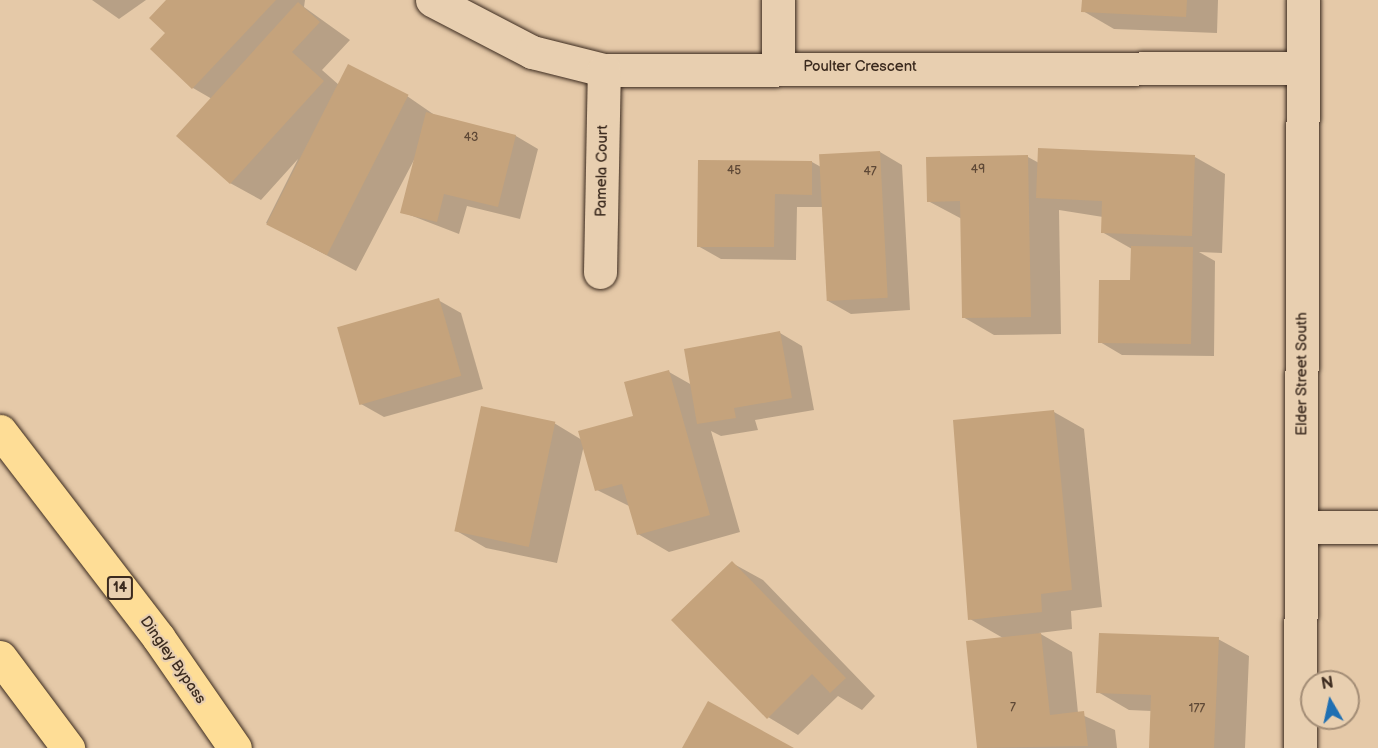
<!DOCTYPE html>
<html>
<head>
<meta charset="utf-8">
<style>
  body { margin:0 }
  #map { position:relative; width:1378px; height:748px; overflow:hidden; background:#e5c9a8; font-family:"Balsamiq Sans",sans-serif }
  div>[style] { position:absolute }
  [style*='--x'] { left:calc(var(--x)*1px); top:calc(var(--y)*1px); width:calc(var(--w)*1px); rotate:calc(var(--a)*1deg) }
  .shadow>* { inset:0; background:#0003 }
  .building>* { inset:0; background:#c5a37c; transform-origin:0 0 }
  .roads { filter:drop-shadow(0 0 2px #3b2a1e) drop-shadow(0 0 2px #3b2a1e) }
  .street>* { height:33px; margin:-16.5px; padding:0 16.5px; transform-origin:16.5px; border-radius:16.5px; background:#e8cfb0 }
  .highway>* { height:33px; margin:-16.5px; padding:0 16.5px; transform-origin:16.5px; border-radius:16.5px; background:#fedd96 }
  span { translate:-50% -50%; white-space:nowrap; text-align:center; line-height:1.15; -webkit-text-stroke:4.5px #e8cfb0; paint-order:stroke }
  .number-label { font-size:12px; color:#5e4836 }
  .number-label span { -webkit-text-stroke-width:0 }
  .shield-label span { padding:2px 4px; background:#e8cfb0; border:2px solid; border-radius:4px; -webkit-text-stroke-width:0 }
  .shield-label { font-size:14px; color:#3b2a1e; font-weight:700 }
  .street-label { font-size:15px; color:#3b2a1e }
  .north { position:absolute; left:1300px; top:670px; width:60px; height:60px; box-sizing:border-box; background:#e8cfb0; border:2px solid #a38d76; border-radius:50%; rotate:351deg; font-size:16px; font-weight:700; line-height:24px; text-align:center; color:#3b2a1e }
  .north::after { content:''; display:block; margin:auto; width:21px; height:27px; background:#1f6fb2; clip-path:polygon(50% 0,100% 100%,50% 72%,0 100%) }
</style>
</head>
<body>
<div id="map">
  <div class="shadow">
    <i style="clip-path:polygon(92px 0,146px 0,119px 19px)"></i>
    <i style="clip-path:polygon(168px 0,305px 0,304px 7px,350px 40px,322px 70px,339px 85px,407px 96px,436px 116px,516px 136px,538px 149px,520px 219px,467px 206px,459px 234px,402px 212px,415px 158px,356px 271px,266px 223px,298px 159px,261px 200px,230px 183px,212px 99px,193px 88px,167px 33px)"></i>
    <i style="clip-path:polygon(1083px 0,1218px 0,1217px 33px,1114px 29px,1083px 11px)"></i>
    <i style="clip-path:polygon(880px 152px,902px 165px,910px 310px,851px 314px,828px 301px,823px 207px,797px 207px,796px 260px,721px 259px,698px 246px,812px 162px,821px 167px)"></i>
    <i style="clip-path:polygon(1028px 157px,1039px 163px,1195px 157px,1225px 174px,1222px 253px,1199px 252px,1215px 261px,1214px 356px,1122px 355px,1100px 342px,1132px 282px,1132px 249px,1102px 232px,1103px 217px,1059px 210px,1061px 334px,994px 335px,963px 317px,962px 219px,928px 201px)"></i>
    <i style="clip-path:polygon(438px 300px,461px 313px,483px 389px,384px 417px,361px 404px)"></i>
    <i style="clip-path:polygon(780px 333px,802px 346px,814px 410px,755px 420px,758px 430px,721px 436px,711px 431px,740px 532px,669px 552px,638px 534px,631px 507px,597px 490px,584px 445px,557px 563px,486px 548px,455px 530px,554px 423px,582px 440px,635px 417px,669px 372px,692px 385px)"></i>
    <i style="clip-path:polygon(1054px 412px,1084px 429px,1102px 607px,1071px 611px,1072px 629px,1039px 633px,1072px 652px,1078px 713px,1115px 730px,1117px 748px,979px 748px,968px 642px,1003px 638px,970px 619px)"></i>
    <i style="clip-path:polygon(732px 563px,763px 580px,875px 696px,862px 710px,838px 696px,798px 735px,768px 717px)"></i>
    <i style="clip-path:polygon(1218px 639px,1249px 656px,1245px 748px,1151px 748px,1152px 711px,1129px 710px,1098px 692px)"></i>
  </div>
  <div class="building">
    <i style="clip-path:polygon(166px 0,276px 0,192px 89px,150px 49px,165px 33px,149px 18px)"></i>
    <i style="clip-path:polygon(1082px 0,1187px 0,1186px 17px,1081px 12px)"></i>
    <i style="clip-path:polygon(298px 2px,320px 22px,292px 52px,324px 81px,230px 184px,176px 136px)"></i>
    <i style="left:348px;top:64px;width:68px;height:180px;rotate:27deg"></i>
    <i style="clip-path:polygon(426px 112px,516px 135px,498px 207px,444px 194px,437px 222px,400px 213px)"></i>
    <i style="clip-path:polygon(1038px 148px,1195px 155px,1192px 236px,1101px 233px,1102px 201px,1036px 198px)"></i>
    <i style="left:880px;top:151px;width:147px;height:61px;rotate:87deg"></i>
    <i style="clip-path:polygon(1028px 155px,1031px 317px,962px 318px,960px 201px,927px 202px,926px 157px)"></i>
    <i style="clip-path:polygon(698px 160px,812px 161px,812px 195px,775px 194px,774px 247px,697px 247px)"></i>
    <i style="clip-path:polygon(1131px 246px,1193px 247px,1191px 344px,1098px 343px,1099px 280px,1130px 280px)"></i>
    <i style="left:439px;top:298px;width:81px;height:106px;rotate:74deg"></i>
    <i style="clip-path:polygon(780px 331px,792px 398px,734px 408px,736px 418px,697px 424px,684px 349px)"></i>
    <i style="clip-path:polygon(669px 370px,710px 515px,637px 535px,622px 484px,595px 491px,578px 431px,633px 416px,624px 382px)"></i>
    <i style="left:481px;top:406px;width:76px;height:128px;rotate:12deg"></i>
    <i style="clip-path:polygon(1054px 410px,1072px 590px,1041px 594px,1042px 612px,968px 620px,953px 420px)"></i>
    <i style="clip-path:polygon(732px 561px,846px 678px,830px 693px,812px 674px,767px 719px,671px 620px)"></i>
    <i style="clip-path:polygon(1041px 633px,1050px 715px,1084px 711px,1088px 746px,977px 748px,966px 641px)"></i>
    <i style="clip-path:polygon(1099px 633px,1219px 637px,1214px 748px,1149px 748px,1151px 695px,1096px 693px)"></i>
    <i style="clip-path:polygon(708px 701px,794px 748px,682px 748px)"></i>
  </div>
  <div class="roads">
    <div class="street">
      <i style="--x:432;--y:0;--w:113;--a:27.5"></i>
      <i style="--x:532;--y:52;--w:74;--a:14"></i>
      <i style="--x:604;--y:70;--w:699;--a:-0.16"></i>
      <i style="--x:778;--y:67;--w:67;--a:-90"></i>
      <i style="--x:600;--y:272;--w:202;--a:-88.9"></i>
      <i style="--x:1301;--y:527;--w:77;--a:0"></i>
      <i style="--x:1300;--y:748;--w:748;--a:-89.77"></i>
    </div>
    <div class="highway">
      <i style="--x:0;--y:431;--w:260;--a:52.5"></i>
      <i style="--x:158;--y:637;--w:135;--a:55.3"></i>
      <i style="--x:0;--y:657;--w:114;--a:53.2"></i>
    </div>
  </div>
  <div class="number-label">
    <span style="left:471px;top:138px">43</span>
    <span style="left:978px;top:170px">49</span>
    <span style="left:734px;top:171px">45</span>
    <span style="left:870px;top:172px">47</span>
    <span style="left:1013px;top:708px">7</span>
    <span style="left:1197px;top:709px">177</span>
  </div>
  <div class="shield-label">
    <span style="left:120px;top:588px">14</span>
  </div>
  <div class="street-label">
    <span style="left:860px;top:67px">Poulter Crescent</span>
    <span style="left:602px;top:171px;rotate:-89deg">Pamela Court</span>
    <span style="left:1302px;top:374px;rotate:-90deg">Elder Street South</span>
    <span style="left:173px;top:660px;rotate:55deg">Dingley Bypass</span>
  </div>
  <div class="north">N</div>
</div>
</body>
</html>
